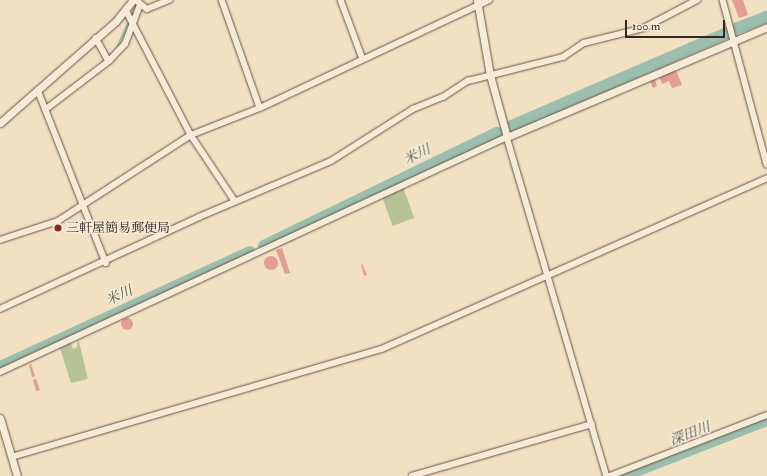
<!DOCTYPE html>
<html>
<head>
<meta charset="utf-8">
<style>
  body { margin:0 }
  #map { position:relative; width:767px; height:476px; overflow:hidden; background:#f2e0c3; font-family:"IM FELL Double Pica","Noto Serif JP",serif }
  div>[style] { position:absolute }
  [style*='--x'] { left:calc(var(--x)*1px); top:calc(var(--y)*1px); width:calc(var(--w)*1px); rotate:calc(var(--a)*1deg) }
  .green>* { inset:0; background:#b6c397; transform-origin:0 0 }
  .stream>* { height:2px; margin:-1px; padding:0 1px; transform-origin:1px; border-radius:1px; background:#9cbead }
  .river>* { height:12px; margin:-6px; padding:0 6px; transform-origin:6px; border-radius:6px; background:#9cbead }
  .building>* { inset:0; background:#e49d94 }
  .round { border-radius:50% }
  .roads { filter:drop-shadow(0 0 1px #625448) drop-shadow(0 0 1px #625448) }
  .minor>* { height:5.5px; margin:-2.75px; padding:0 2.75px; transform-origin:2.75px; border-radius:2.75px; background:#f7ebd8 }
  .tertiary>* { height:7px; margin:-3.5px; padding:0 3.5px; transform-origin:3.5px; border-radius:3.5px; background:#f7ebd8 }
  .dots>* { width:11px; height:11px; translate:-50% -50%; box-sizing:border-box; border:2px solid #f7ebd8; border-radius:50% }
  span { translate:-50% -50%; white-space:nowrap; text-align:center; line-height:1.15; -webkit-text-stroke:3px #f7ebd8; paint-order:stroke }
  .poi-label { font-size:13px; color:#32261f }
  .left { translate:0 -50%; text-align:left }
  .water-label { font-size:14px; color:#52544a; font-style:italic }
  .scale { position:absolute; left:625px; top:20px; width:100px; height:18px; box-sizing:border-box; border:2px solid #32261f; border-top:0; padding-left:5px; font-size:12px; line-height:14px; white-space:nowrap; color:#32261f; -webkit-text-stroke:3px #f7ebd8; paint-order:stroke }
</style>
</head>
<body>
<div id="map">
  <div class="green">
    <i style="left:403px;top:187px;width:33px;height:23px;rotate:70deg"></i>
    <i style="clip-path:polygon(78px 338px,88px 379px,71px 383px,60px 348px,71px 343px,73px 349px,77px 347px)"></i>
  </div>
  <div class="stream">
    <i style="--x:116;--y:50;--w:54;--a:-65.8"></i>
  </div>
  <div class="river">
    <i style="--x:735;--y:29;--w:34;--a:-21"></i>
    <i style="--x:507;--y:128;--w:240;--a:-23.4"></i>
    <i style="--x:264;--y:246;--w:259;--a:-25.9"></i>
    <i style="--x:0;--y:367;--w:275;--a:-24.7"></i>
    <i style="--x:623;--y:476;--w:155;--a:-21.3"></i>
  </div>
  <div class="building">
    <i style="clip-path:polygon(732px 0,743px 0,748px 15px,739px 18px)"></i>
    <i style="clip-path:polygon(676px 70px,682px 85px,672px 88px,669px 81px,662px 84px,659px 76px)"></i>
    <i style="clip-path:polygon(655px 79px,657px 86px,653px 88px,650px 81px)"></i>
    <i style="clip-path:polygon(282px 248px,290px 273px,285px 274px,276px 250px)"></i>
    <i class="round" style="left:264px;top:256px;width:14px;height:14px"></i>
    <i style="clip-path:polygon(362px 264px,367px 275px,364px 276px,361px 265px)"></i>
    <i class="round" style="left:121px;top:318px;width:12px;height:12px"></i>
    <i style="clip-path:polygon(31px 364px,35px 376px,32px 377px,29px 365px)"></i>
    <i style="clip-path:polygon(36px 379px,40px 390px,36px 391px,33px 380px)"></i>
  </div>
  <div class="roads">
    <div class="minor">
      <i style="--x:136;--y:0;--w:14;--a:39"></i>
      <i style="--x:147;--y:9;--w:24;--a:-22"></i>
      <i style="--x:222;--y:0;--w:114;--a:70.6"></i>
      <i style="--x:341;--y:0;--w:63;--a:69.6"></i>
      <i style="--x:723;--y:0;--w:170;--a:75"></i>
      <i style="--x:126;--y:10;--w:141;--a:62.5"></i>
      <i style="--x:191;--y:135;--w:79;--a:56.3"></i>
      <i style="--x:96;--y:38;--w:26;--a:61"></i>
      <i style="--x:109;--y:61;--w:23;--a:-47"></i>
      <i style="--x:125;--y:44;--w:42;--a:-69"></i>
      <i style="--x:38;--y:90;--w:186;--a:68.5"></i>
      <i style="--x:45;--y:110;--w:81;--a:-37.4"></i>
      <i style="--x:0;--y:240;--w:61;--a:-18.1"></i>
      <i style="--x:58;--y:221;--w:158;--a:-32.9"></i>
      <i style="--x:191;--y:135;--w:74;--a:-21.4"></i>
      <i style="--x:260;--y:108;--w:253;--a:-25.2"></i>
      <i style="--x:0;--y:309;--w:219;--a:-24.8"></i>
      <i style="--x:199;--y:217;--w:143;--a:-23"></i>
      <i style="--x:331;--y:161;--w:97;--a:-32.4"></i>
      <i style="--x:413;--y:109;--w:32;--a:-22"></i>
      <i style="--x:443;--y:97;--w:30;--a:-33"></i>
      <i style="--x:468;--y:81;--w:98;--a:-14.2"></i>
      <i style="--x:563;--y:57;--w:25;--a:-34"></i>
      <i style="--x:584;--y:43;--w:62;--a:-14"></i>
      <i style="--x:644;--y:28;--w:60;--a:-27.8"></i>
      <i style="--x:0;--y:372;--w:559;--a:-24.87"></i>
      <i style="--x:507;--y:137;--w:353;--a:73.6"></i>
      <i style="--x:12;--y:457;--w:385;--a:-16.3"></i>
      <i style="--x:382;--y:349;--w:421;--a:-23.9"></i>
      <i style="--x:412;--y:476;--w:187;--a:-16.1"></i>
      <i style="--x:610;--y:476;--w:168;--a:-21.2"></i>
    </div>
    <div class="tertiary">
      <i style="--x:477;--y:0;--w:76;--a:80.2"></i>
      <i style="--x:490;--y:75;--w:64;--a:74.7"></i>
      <i style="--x:507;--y:137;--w:282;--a:-22.9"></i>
      <i style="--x:0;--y:123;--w:154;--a:-41.3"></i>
      <i style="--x:116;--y:21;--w:27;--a:-51"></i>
      <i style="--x:0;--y:418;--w:60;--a:73.7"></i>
    </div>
  </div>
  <div class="dots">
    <i style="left:58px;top:228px;background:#8f2418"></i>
  </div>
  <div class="poi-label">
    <span class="left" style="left:66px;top:228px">三軒屋簡易郵便局</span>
  </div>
  <div class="water-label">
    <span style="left:417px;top:155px;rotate:-26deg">米川</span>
    <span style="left:119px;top:296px;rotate:-25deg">米川</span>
    <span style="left:690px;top:434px;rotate:-21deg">深田川</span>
  </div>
  <div class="scale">100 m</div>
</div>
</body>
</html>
